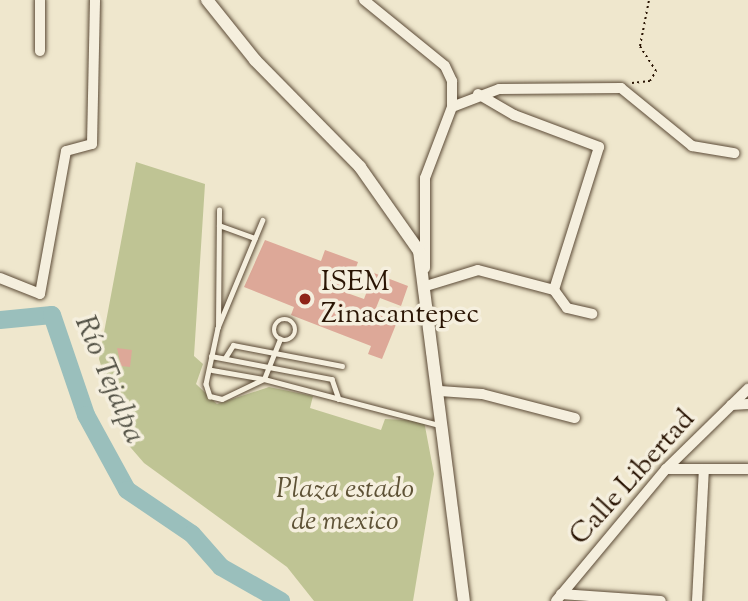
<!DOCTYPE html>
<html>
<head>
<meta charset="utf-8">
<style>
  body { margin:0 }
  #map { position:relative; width:748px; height:601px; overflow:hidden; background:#efe7cd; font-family:"Sorts Mill Goudy",serif }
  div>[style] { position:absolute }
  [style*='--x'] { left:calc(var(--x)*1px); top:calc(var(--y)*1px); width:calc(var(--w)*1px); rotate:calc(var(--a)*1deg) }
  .green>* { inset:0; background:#bfc494 }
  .river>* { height:18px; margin:-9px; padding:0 9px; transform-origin:9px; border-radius:9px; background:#9abfbc }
  .building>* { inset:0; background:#dda898 }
  .path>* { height:2px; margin-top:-1px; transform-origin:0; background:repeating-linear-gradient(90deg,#2a1504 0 2px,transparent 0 5.5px) }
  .roads { filter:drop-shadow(0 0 2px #5b4a36) drop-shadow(0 0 2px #5b4a36) }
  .lane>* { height:4.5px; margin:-2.25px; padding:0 2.25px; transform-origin:2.25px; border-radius:2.25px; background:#f5efde }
  .lane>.ring { margin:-2.25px; padding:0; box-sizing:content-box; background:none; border:4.5px solid #f5efde; border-radius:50% }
  .street>* { height:10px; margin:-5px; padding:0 5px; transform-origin:5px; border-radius:5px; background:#f5efde }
  .secondary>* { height:12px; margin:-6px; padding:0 6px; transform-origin:6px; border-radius:6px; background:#f5efde }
  .dots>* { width:19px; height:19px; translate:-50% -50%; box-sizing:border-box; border:4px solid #f5efde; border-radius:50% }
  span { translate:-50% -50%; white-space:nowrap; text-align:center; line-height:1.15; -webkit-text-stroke:7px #f5efde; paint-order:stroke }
  .poi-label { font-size:28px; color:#2a1504 }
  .left { translate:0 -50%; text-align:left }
  .street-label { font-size:28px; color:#2a1504 }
  .park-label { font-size:28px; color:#5e5236; font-style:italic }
  .water-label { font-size:30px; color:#515044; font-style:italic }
</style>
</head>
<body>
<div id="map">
  <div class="green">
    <i style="clip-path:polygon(136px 162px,205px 184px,194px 356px,203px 364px,196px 384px,217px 404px,269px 387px,313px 396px,310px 408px,381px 430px,385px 419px,424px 421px,434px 474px,413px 601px,314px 601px,287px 567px,144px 463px,125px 441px,99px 359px)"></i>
  </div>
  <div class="river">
    <i style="--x:0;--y:320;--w:52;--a:-5.5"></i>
    <i style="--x:52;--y:315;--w:106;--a:71.2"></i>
    <i style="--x:86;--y:415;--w:85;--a:61.3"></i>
    <i style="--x:127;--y:490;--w:78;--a:34.1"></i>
    <i style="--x:192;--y:534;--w:44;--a:48.7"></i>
    <i style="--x:221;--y:567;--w:69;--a:29.5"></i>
  </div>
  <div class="building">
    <i style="clip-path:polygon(265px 240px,321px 261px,325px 250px,358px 262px,347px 293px,364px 299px,374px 273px,408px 286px,401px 306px,380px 298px,374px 313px,397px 322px,382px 359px,368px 354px,371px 346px,291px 315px,294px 307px,244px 287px)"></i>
    <i style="clip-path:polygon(117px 348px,132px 350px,130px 367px,121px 366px)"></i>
  </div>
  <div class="path">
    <i style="--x:632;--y:83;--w:18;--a:-6"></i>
    <i style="--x:650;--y:81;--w:12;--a:-59"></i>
    <i style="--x:656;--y:71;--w:30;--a:-123"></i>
    <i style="--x:640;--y:46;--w:47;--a:-78.9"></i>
  </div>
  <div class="roads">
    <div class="lane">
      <i style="--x:263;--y:220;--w:117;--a:112.6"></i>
      <i style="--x:218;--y:328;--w:57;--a:102.1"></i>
      <i style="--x:206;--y:384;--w:13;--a:72"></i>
      <i style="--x:210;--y:396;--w:12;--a:14"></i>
      <i style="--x:222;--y:399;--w:47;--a:-25.5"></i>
      <i style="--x:264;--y:379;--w:181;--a:14.7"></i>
      <i style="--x:219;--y:225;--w:38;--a:20"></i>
      <i class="ring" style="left:274px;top:319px;width:17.5px;height:17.5px"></i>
      <i style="--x:218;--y:327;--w:117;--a:-89.5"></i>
      <i style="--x:211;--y:356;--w:123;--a:10.8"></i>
      <i style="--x:332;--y:379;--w:21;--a:71"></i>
      <i style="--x:225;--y:358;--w:15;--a:-58"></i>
      <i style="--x:233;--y:345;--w:111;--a:10.9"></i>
      <i style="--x:212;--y:370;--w:53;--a:9.8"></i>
      <i style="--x:264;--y:379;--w:43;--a:-68.2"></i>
    </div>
    <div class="street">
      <i style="--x:364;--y:0;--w:104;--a:39.2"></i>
      <i style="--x:445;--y:66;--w:17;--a:65"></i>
      <i style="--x:452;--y:81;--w:26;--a:90"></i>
      <i style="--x:452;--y:107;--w:76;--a:110.8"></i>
      <i style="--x:425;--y:178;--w:90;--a:90"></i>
      <i style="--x:40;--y:51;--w:51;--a:-90"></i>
      <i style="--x:478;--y:94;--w:42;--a:30.3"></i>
      <i style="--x:514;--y:115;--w:91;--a:20.6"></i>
      <i style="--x:599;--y:147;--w:150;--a:107.5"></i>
      <i style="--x:452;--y:107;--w:50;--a:-21"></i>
      <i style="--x:499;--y:89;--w:122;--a:-0.5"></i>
      <i style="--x:621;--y:88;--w:92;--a:39.2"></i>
      <i style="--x:692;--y:146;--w:43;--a:9.5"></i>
      <i style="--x:0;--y:278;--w:43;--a:21.8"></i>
      <i style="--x:40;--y:294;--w:145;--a:-79.7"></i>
      <i style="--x:66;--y:151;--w:27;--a:-15"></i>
      <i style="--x:92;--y:144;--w:144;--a:-88.8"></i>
      <i style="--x:426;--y:286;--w:54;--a:-17.1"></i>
      <i style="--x:478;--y:270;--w:79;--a:14.7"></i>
      <i style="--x:554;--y:290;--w:22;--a:54"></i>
      <i style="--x:567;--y:308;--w:26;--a:13"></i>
      <i style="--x:440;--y:391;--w:42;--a:4.1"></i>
      <i style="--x:482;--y:394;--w:96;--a:14.5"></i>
      <i style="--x:731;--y:405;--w:17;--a:-3"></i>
      <i style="--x:666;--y:469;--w:82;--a:0"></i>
      <i style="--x:561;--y:594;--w:100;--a:4"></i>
      <i style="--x:556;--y:601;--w:172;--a:-50.2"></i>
      <i style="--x:666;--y:469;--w:115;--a:-44.3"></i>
      <i style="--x:697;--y:601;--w:132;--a:-87"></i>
    </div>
    <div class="secondary">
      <i style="--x:207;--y:0;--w:77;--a:51.3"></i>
      <i style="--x:255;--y:60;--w:150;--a:45.5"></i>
      <i style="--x:360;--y:167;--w:103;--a:54.9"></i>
      <i style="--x:419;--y:251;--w:353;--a:82.7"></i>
    </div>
  </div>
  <div class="dots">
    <i style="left:305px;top:299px;background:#8f2418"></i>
  </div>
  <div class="poi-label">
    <span class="left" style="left:321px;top:299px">ISEM<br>Zinacantepec</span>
  </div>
  <div class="street-label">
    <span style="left:633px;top:478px;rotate:-48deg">Calle Libertad</span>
  </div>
  <div class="park-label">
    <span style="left:345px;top:506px">Plaza estado<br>de mexico</span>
  </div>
  <div class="water-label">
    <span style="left:108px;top:380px;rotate:67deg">Río Tejalpa</span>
  </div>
</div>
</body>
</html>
